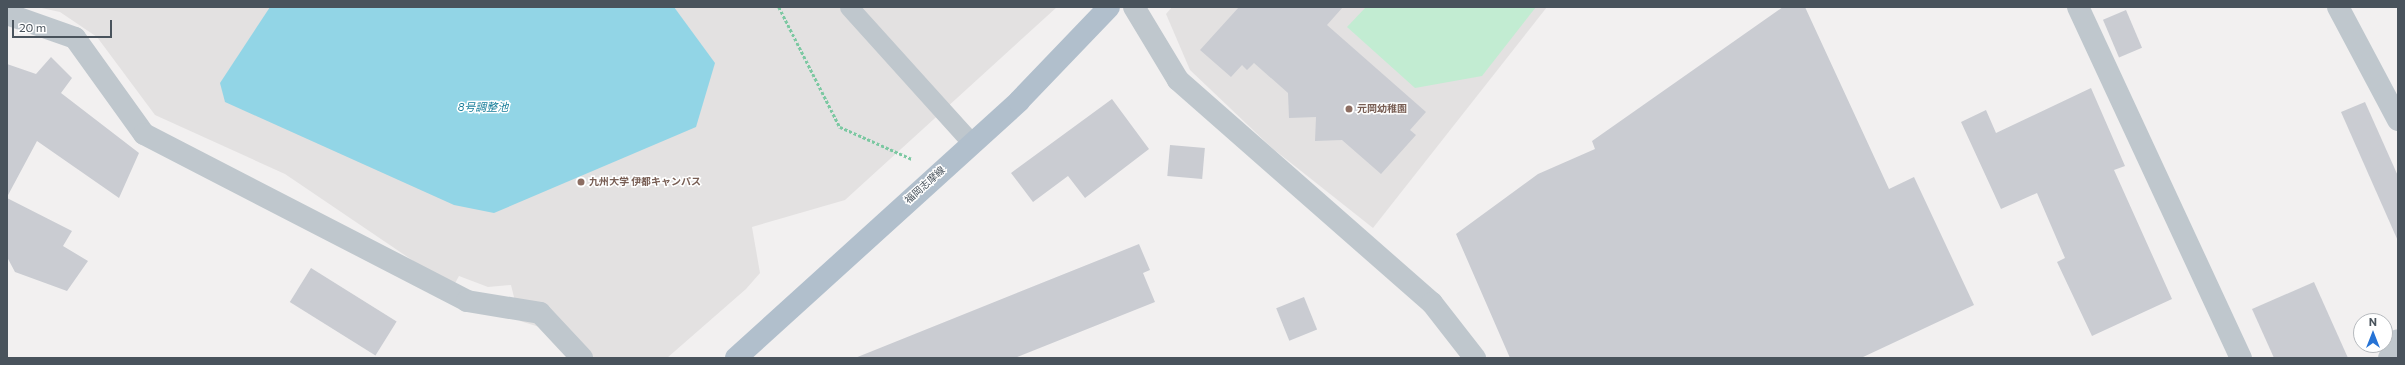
<!DOCTYPE html>
<html>
<head>
<meta charset="utf-8">
<style>
  body { margin:0 }
  #map { position:relative; width:2405px; height:365px; overflow:hidden; background:#f2f0f0; font-family:Commissioner,"Noto Sans JP",sans-serif }
  div>[style] { position:absolute }
  [style*='--x'] { left:calc(var(--x)*1px); top:calc(var(--y)*1px); width:calc(var(--w)*1px); rotate:calc(var(--a)*1deg) }
  .education>* { inset:0; background:#e3e1e1 }
  .green>* { inset:0; background:#c2ecd2 }
  .water>* { inset:0; background:#92d5e6 }
  .building>* { inset:0; background:#caccd2; transform-origin:0 0 }
  .path>* { height:2.5px; margin-top:-1.25px; transform-origin:0; background:repeating-linear-gradient(90deg,#7cc8a2 0 3px,transparent 0 5px) }
  .lane>* { height:19px; margin:-9.5px; padding:0 9.5px; transform-origin:9.5px; border-radius:9.5px; background:#bfc7cd }
  .street>* { height:22px; margin:-11px; padding:0 11px; transform-origin:11px; border-radius:11px; background:#bfc7cd }
  .primary>* { height:22px; margin:-11px; padding:0 11px; transform-origin:11px; border-radius:11px; background:#b1bfcc }
  .dots>* { width:11px; height:11px; translate:-50% -50%; box-sizing:border-box; border:2px solid #fff; border-radius:50% }
  span { translate:-50% -50%; white-space:nowrap; text-align:center; line-height:1.15; -webkit-text-stroke:3px #fff; paint-order:stroke }
  .education-label { font-size:10px; color:#785e54; font-weight:700 }
  .left { translate:0 -50%; text-align:left }
  .street-label { font-size:10px; color:#49535c }
  .water-label { font-size:11px; color:#177e9a; font-style:italic }
  .frame { position:absolute; inset:0; border:8px solid #49535c; pointer-events:none }
  .north { position:absolute; left:2353px; top:313px; width:40px; height:40px; box-sizing:border-box; background:#fff; border:1px solid #b6babe; border-radius:50%; rotate:0deg; font-size:11px; font-weight:700; line-height:16px; text-align:center; color:#49535c }
  .north::after { content:''; display:block; margin:auto; width:14px; height:18px; background:#2673d5; clip-path:polygon(50% 0,100% 100%,50% 72%,0 100%) }
  .scale { position:absolute; left:12px; top:20px; width:100px; height:18px; box-sizing:border-box; border:2px solid #49535c; border-top:0; padding-left:5px; font-size:12px; line-height:14px; white-space:nowrap; color:#49535c; -webkit-text-stroke:3px #fff; paint-order:stroke }
</style>
</head>
<body>
<div id="map">
  <div class="education">
    <i style="clip-path:polygon(37px 7px,1057px 7px,845px 200px,752px 227px,760px 273px,746px 289px,667px 358px,574px 358px,549px 330px,520px 321px,511px 285px,488px 287px,459px 276px,454px 285px,440px 279px,285px 174px,155px 115px,97px 37px,60px 12px)"></i>
    <i style="clip-path:polygon(1172px 7px,1547px 7px,1373px 228px,1272px 148px,1190px 70px,1166px 14px)"></i>
  </div>
  <div class="green">
    <i style="clip-path:polygon(1366px 7px,1536px 7px,1482px 76px,1415px 88px,1347px 27px)"></i>
  </div>
  <div class="water">
    <i style="clip-path:polygon(270px 7px,674px 7px,715px 63px,696px 127px,494px 213px,454px 205px,225px 102px,220px 83px)"></i>
  </div>
  <div class="building">
    <i style="clip-path:polygon(1239px 7px,1343px 7px,1327px 25px,1426px 112px,1410px 130px,1416px 135px,1381px 174px,1342px 140px,1315px 141px,1316px 117px,1289px 118px,1288px 93px,1254px 63px,1247px 70px,1242px 65px,1231px 77px,1200px 50px)"></i>
    <i style="clip-path:polygon(1783px 7px,1805px 7px,1889px 189px,1914px 177px,1974px 305px,1861px 358px,1510px 358px,1456px 234px,1538px 174px,1595px 149px,1592px 141px)"></i>
    <i style="left:2126px;top:10px;width:41px;height:25px;rotate:67deg"></i>
    <i style="clip-path:polygon(51px 57px,72px 78px,61px 93px,139px 153px,119px 198px,37px 141px,7px 197px,7px 64px,36px 74px)"></i>
    <i style="clip-path:polygon(2091px 88px,2125px 166px,2114px 170px,2172px 299px,2092px 336px,2057px 262px,2065px 258px,2037px 193px,2001px 209px,1961px 122px,1986px 110px,1996px 133px)"></i>
    <i style="clip-path:polygon(1112px 99px,1149px 149px,1085px 198px,1068px 176px,1033px 202px,1011px 173px)"></i>
    <i style="clip-path:polygon(2365px 102px,2398px 176px,2398px 241px,2341px 112px)"></i>
    <i style="left:1170px;top:145px;width:35px;height:31px;rotate:5deg"></i>
    <i style="clip-path:polygon(7px 198px,72px 231px,63px 246px,88px 261px,67px 291px,15px 272px,7px 257px)"></i>
    <i style="clip-path:polygon(1139px 244px,1150px 270px,1143px 273px,1155px 302px,1015px 358px,855px 358px)"></i>
    <i style="left:311px;top:268px;width:101px;height:40px;rotate:32deg"></i>
    <i style="clip-path:polygon(2314px 282px,2348px 358px,2274px 358px,2252px 309px)"></i>
    <i style="left:1304px;top:297px;width:35px;height:30px;rotate:68deg"></i>
  </div>
  <div class="path">
    <i style="--x:779;--y:7;--w:135;--a:63.1"></i>
    <i style="--x:840;--y:127;--w:79;--a:24"></i>
  </div>
  <div class="lane">
    <i style="--x:849;--y:7;--w:183;--a:47.9"></i>
  </div>
  <div class="street">
    <i style="--x:1134;--y:7;--w:85;--a:58.9"></i>
    <i style="--x:1178;--y:80;--w:338;--a:41.3"></i>
    <i style="--x:1432;--y:303;--w:70;--a:52"></i>
    <i style="--x:2078;--y:7;--w:387;--a:65.1"></i>
    <i style="--x:2338;--y:7;--w:128;--a:62"></i>
    <i style="--x:7;--y:14;--w:72;--a:19.4"></i>
    <i style="--x:75;--y:38;--w:118;--a:54.3"></i>
    <i style="--x:144;--y:134;--w:364;--a:27.3"></i>
    <i style="--x:467;--y:301;--w:74;--a:9.3"></i>
    <i style="--x:540;--y:313;--w:62;--a:47"></i>
    <i style="--x:2389;--y:358;--w:20;--a:-63"></i>
  </div>
  <div class="primary">
    <i style="--x:736;--y:358;--w:382;--a:-42.2"></i>
    <i style="--x:1019;--y:101;--w:130;--a:-46.2"></i>
  </div>
  <div class="dots">
    <i style="left:1349px;top:109px;background:#8d6e63"></i>
    <i style="left:581px;top:182px;background:#8d6e63"></i>
  </div>
  <div class="education-label">
    <span class="left" style="left:1357px;top:109px">元岡幼稚園</span>
    <span class="left" style="left:589px;top:182px">九州大学 伊都キャンパス</span>
  </div>
  <div class="street-label">
    <span style="left:925px;top:185px;rotate:-42deg">福岡志摩線</span>
  </div>
  <div class="water-label">
    <span style="left:483px;top:107px">8号調整池</span>
  </div>
  <div class="frame"></div>
  <div class="north">N</div>
  <div class="scale">20 m</div>
</div>
</body>
</html>
